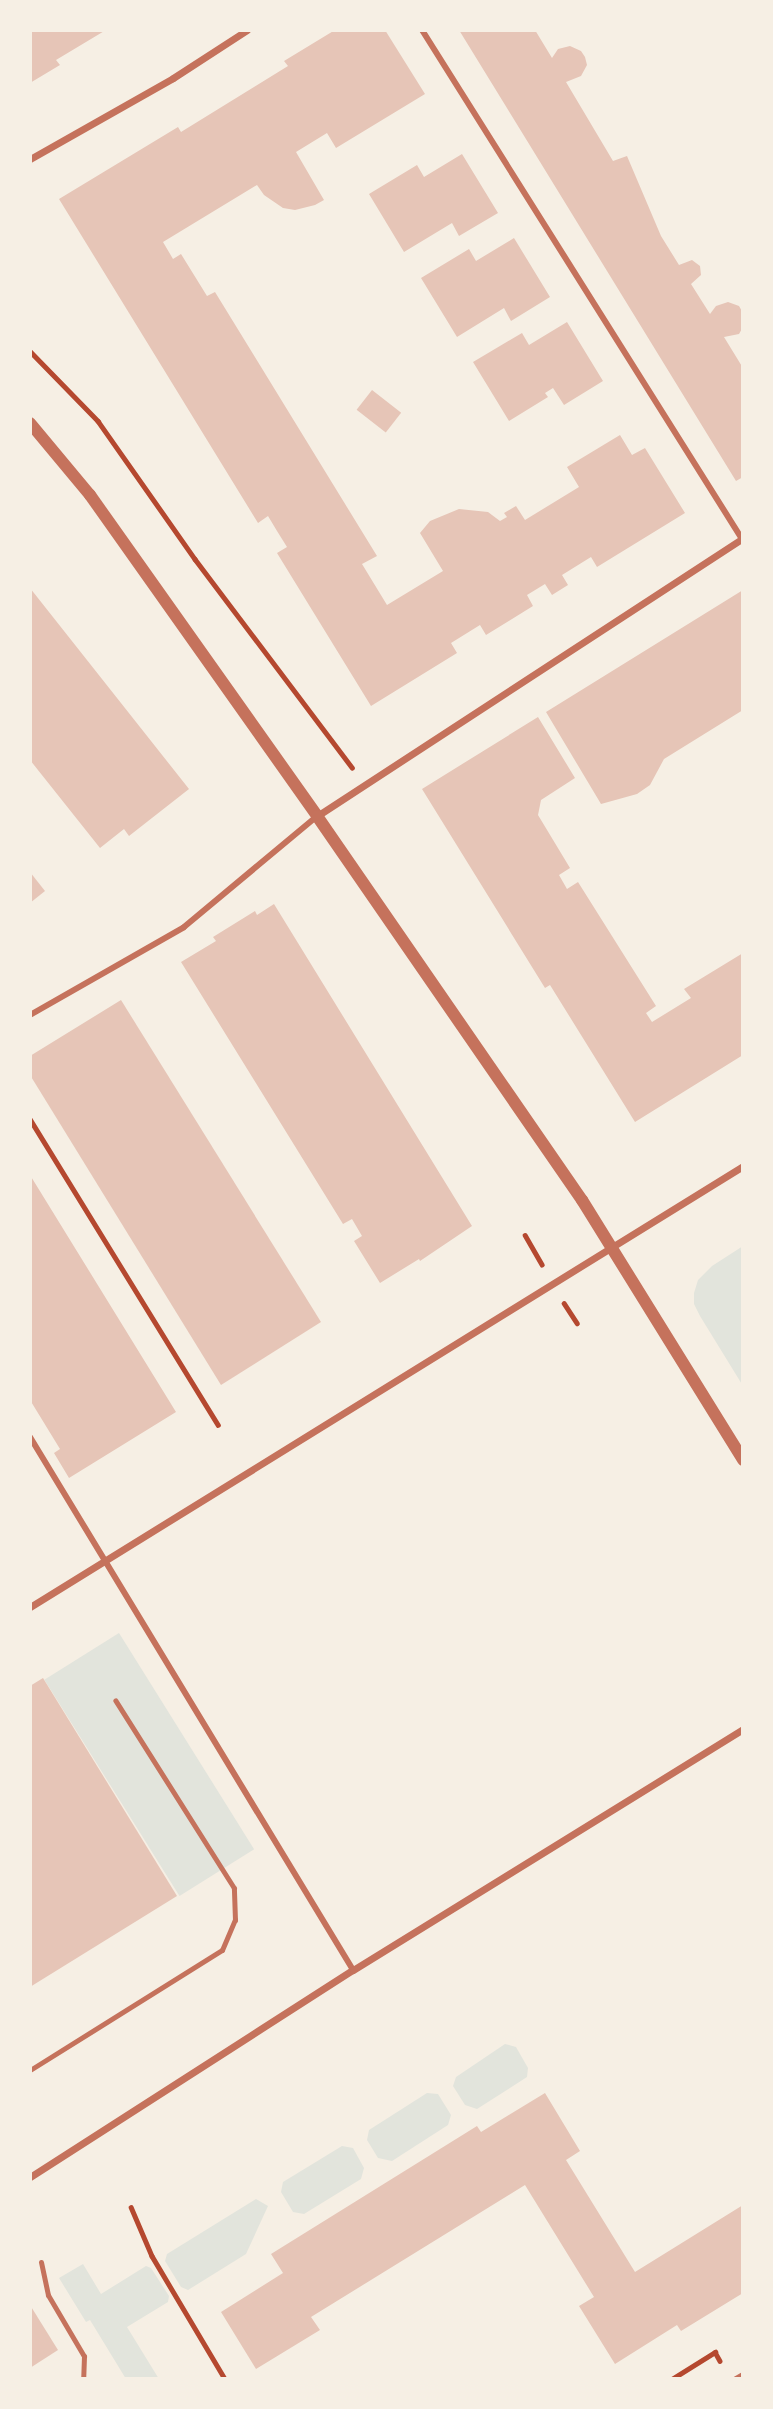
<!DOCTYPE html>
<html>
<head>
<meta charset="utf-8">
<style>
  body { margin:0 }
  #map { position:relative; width:773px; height:2409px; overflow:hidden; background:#f6efe4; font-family:"PT Sans",sans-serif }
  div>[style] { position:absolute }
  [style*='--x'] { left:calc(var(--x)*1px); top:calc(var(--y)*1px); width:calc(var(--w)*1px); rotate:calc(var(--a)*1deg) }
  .green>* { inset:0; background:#e2e4dc; transform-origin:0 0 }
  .building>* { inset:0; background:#e6c5b7; transform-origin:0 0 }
  .path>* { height:4.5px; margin:-2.25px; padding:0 2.25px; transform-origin:2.25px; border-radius:2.25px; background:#b5482f }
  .service>* { height:5px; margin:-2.5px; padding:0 2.5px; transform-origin:2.5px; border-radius:2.5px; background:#c5725c }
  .pedestrian>* { height:6px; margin:-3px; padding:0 3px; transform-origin:3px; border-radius:3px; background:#c5725c }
  .minor>* { height:7px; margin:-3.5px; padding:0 3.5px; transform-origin:3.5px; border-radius:3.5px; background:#c5725c }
  .tertiary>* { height:12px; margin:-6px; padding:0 6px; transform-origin:6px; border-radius:6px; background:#c5725c }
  span { translate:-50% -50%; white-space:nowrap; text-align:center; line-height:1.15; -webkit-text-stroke:7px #f6efe4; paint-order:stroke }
  .frame { position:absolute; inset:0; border:32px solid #f6efe4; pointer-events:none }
</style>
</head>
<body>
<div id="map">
  <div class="green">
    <i style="clip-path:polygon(743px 1246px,742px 1295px,743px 1386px,700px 1316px,694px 1304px,694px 1293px,698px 1280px,712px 1266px)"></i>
    <i style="left:119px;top:1633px;width:255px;height:88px;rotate:58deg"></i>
    <i style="clip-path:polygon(505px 2044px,516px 2047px,528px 2068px,527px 2077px,477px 2109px,465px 2105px,453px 2086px,456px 2077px)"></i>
    <i style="clip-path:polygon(427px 2093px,438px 2094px,451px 2115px,448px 2125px,392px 2161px,378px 2158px,367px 2140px,369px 2130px)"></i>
    <i style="clip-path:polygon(342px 2146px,353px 2148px,364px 2168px,361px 2179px,304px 2214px,293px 2212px,281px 2192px,283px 2182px)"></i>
    <i style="clip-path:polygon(256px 2199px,268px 2206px,246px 2254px,188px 2290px,181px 2287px,165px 2261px,167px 2254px)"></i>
    <i style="clip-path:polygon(83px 2264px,101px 2294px,146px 2266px,151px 2268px,169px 2296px,168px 2302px,127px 2327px,159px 2379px,126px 2379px,90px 2320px,86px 2322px,59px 2278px)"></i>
  </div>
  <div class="building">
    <i style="clip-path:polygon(30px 30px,106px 30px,56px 60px,60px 65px,30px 83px)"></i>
    <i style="clip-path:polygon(335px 30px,385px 30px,425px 94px,336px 148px,327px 133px,296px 152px,324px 200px,315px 205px,295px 210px,283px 208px,264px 195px,257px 185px,163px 242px,173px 259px,181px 254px,207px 296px,215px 292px,377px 556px,362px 564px,387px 605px,443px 571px,420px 533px,430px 521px,459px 509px,488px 512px,500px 521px,507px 517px,504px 513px,516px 506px,525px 520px,579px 487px,567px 467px,620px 435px,632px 455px,645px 448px,685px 513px,597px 567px,591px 557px,562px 575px,568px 585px,552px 595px,545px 584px,527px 595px,533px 606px,486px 635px,480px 625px,451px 643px,457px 653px,371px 706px,277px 553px,287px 547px,277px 531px,268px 516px,258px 523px,59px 199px,178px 127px,181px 132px,288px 66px,284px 61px)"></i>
    <i style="clip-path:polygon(459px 30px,535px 30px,552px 58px,558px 49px,570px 46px,581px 51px,585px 57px,587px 65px,581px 76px,566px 82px,613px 161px,627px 156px,661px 236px,679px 265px,692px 260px,700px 266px,701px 275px,691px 284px,710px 314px,716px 306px,728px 302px,739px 306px,743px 313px,743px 327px,739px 334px,724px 337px,743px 368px,743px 477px,736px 481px)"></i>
    <i style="clip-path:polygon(462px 154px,498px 213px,459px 236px,452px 223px,404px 252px,369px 194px,417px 165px,424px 177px)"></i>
    <i style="clip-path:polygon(514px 238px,550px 297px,511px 321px,504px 308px,457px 337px,421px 278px,469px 249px,476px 261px)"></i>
    <i style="clip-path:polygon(567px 322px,603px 381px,564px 405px,553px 388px,545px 393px,548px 397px,509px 421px,473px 362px,522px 333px,529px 345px)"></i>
    <i style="left:372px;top:390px;width:37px;height:25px;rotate:38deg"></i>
    <i style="clip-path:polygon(30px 588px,189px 789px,129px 836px,124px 829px,100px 848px,30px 760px)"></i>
    <i style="clip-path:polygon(743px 590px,743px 710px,664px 759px,650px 785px,637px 794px,601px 804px,546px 712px)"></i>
    <i style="clip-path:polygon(538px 717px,575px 778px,541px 800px,538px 815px,570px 868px,559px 875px,567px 889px,578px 882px,656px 1006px,646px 1013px,652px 1022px,691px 998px,684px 989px,743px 953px,743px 1055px,635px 1122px,550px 985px,545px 988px,422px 789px)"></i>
    <i style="clip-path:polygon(30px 872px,45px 891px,30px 903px)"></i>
    <i style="clip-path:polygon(274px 904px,472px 1226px,420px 1261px,419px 1259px,380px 1283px,354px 1241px,362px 1236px,352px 1219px,343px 1224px,181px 962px,216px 941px,213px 937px,255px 911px,257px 915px)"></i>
    <i style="clip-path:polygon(121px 1000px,321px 1322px,221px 1385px,30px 1075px,30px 1056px)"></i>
    <i style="clip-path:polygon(30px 1175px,176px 1412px,69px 1478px,54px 1453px,60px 1449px,30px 1400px)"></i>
    <i style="clip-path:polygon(43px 1678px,177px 1896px,30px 1987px,30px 1686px)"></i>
    <i style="clip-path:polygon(545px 2093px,580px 2151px,566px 2160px,635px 2272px,743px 2205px,743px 2293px,681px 2331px,677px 2325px,615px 2364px,579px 2306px,594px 2297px,525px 2185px,311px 2317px,320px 2330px,256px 2369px,221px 2312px,283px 2273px,271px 2254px,477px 2126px,481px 2132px)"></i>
    <i style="clip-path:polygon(30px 2305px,58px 2350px,30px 2368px)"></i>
  </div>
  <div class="path">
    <i style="--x:30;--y:351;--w:98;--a:45.8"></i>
    <i style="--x:98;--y:421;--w:169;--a:54.9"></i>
    <i style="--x:195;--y:559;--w:261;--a:53"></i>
    <i style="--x:30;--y:1119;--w:359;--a:58.4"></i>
    <i style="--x:525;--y:1235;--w:34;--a:60"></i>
    <i style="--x:564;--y:1303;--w:24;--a:57"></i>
    <i style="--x:131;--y:2207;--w:53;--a:66.8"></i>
    <i style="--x:152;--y:2256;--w:143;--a:59.3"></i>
    <i style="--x:672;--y:2379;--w:51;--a:-32.1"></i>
    <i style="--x:715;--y:2352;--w:10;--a:61"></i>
  </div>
  <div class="service">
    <i style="--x:30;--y:2070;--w:226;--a:-32"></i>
    <i style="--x:222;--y:1950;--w:33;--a:-67"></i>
    <i style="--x:235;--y:1920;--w:32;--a:-92"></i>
    <i style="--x:234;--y:1888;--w:222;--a:-122.3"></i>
    <i style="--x:41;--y:2262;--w:34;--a:78"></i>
    <i style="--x:48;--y:2295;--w:71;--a:59.5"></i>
    <i style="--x:84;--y:2356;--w:23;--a:92"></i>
  </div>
  <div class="pedestrian">
    <i style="--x:422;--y:30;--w:601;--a:57.84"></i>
    <i style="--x:30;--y:1015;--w:177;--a:-29.7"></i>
    <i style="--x:184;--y:927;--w:173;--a:-39.8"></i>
    <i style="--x:30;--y:1437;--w:623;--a:58.78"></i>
    <i style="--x:736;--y:2379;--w:8;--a:-30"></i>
  </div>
  <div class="minor">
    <i style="--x:30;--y:159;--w:164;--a:-29.5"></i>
    <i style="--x:173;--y:78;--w:88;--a:-33"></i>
    <i style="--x:317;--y:816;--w:509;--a:-33.13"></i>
    <i style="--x:30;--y:1607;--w:838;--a:-31.74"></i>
    <i style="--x:30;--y:2177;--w:384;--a:-32.7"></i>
    <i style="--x:353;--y:1970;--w:458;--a:-31.7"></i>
  </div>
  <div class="tertiary">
    <i style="--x:30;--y:423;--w:94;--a:50.2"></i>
    <i style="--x:90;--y:495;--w:393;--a:54.7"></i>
    <i style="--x:317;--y:816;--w:467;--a:55.4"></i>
    <i style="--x:582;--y:1200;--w:306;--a:58.2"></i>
  </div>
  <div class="frame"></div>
</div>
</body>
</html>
